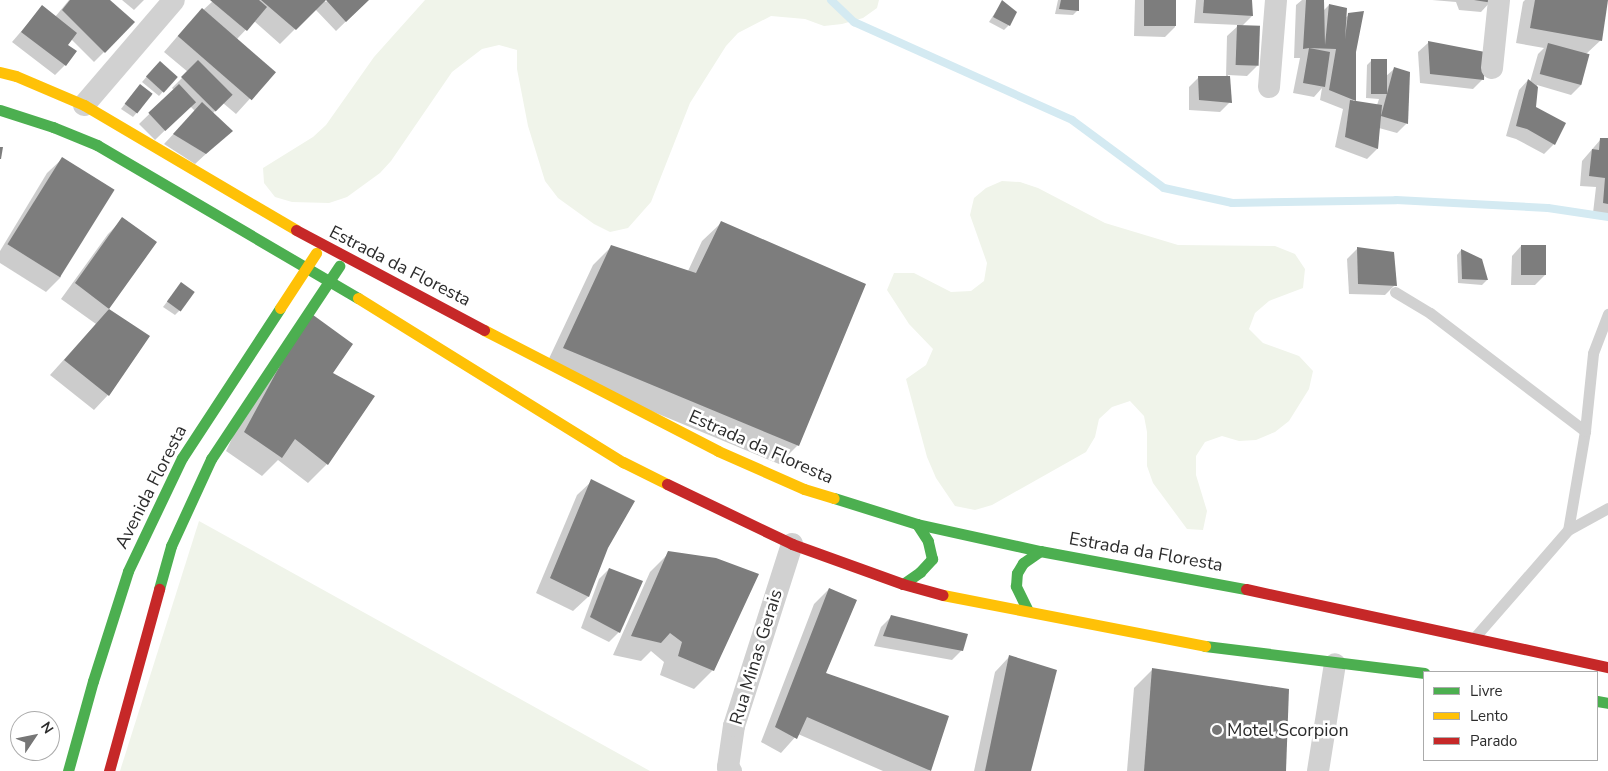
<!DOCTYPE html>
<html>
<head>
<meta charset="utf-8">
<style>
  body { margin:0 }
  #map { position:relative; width:1608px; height:771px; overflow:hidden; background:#fff; font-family:"Nunito Sans",sans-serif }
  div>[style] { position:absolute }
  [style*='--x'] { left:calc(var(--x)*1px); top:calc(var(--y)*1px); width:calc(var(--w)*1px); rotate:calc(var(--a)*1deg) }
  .green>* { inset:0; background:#f0f4ea }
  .shadow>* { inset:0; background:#0003 }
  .stream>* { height:8px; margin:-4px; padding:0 4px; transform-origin:4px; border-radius:4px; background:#d4eaf2 }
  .building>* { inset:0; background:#7d7d7d; transform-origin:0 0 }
  .lane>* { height:11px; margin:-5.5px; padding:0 5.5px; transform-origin:5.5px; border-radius:5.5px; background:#d1d1d1 }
  .street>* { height:22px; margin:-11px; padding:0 11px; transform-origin:11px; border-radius:11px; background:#d1d1d1 }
  .fast>* { height:11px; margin:-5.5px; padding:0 5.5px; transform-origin:5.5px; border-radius:5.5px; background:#4caf50 }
  .slow>* { height:11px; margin:-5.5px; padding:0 5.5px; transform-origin:5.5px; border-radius:5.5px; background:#ffc107 }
  .jam>* { height:11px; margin:-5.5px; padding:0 5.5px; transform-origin:5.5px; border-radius:5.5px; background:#c62828 }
  .dots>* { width:14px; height:14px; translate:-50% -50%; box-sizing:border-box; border:2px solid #fff; border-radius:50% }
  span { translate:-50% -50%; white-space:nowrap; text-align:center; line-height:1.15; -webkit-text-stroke:5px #fff; paint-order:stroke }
  .street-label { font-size:18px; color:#2c2c2c }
  .poi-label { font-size:18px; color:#2c2c2c }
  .left { translate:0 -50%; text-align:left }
  .legend { position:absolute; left:1423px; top:671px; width:175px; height:90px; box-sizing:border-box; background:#fff; border:1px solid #ababab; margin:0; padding:6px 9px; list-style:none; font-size:15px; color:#2c2c2c }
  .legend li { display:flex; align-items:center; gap:10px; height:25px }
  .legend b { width:25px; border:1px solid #ababab }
  .north { position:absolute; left:10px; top:711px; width:50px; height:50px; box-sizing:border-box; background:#fff; border:1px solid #ababab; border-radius:50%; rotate:56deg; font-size:14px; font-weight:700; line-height:20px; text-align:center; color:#2c2c2c }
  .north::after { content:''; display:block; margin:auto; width:18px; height:22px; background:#767676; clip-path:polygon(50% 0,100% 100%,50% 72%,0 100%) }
</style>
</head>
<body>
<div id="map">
  <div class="green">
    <i style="clip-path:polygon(425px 0,879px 0,877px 8px,863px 18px,842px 24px,824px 26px,805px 19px,771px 16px,738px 33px,726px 46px,690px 103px,651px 202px,628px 228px,610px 232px,594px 224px,558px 198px,545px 181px,528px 126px,517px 69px,517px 50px,499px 45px,482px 49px,452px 72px,391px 161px,380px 173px,347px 197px,329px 203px,292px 202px,275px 197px,264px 183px,263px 168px,313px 137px,326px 125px,374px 57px)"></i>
    <i style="clip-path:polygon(1002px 181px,1020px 182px,1038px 188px,1105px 223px,1178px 245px,1275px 246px,1295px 254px,1305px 269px,1303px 288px,1269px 301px,1255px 313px,1249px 329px,1263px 343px,1299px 356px,1313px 371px,1309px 389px,1289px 421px,1275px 432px,1256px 440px,1239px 441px,1222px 436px,1205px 442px,1196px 456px,1196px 475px,1207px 511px,1203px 530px,1187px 529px,1153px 483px,1147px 466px,1147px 432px,1144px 416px,1130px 401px,1112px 407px,1099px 419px,1095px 437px,1086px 452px,992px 505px,975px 510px,955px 506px,936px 478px,927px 457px,906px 379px,926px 365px,933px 349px,909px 324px,887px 290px,894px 273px,914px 273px,951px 292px,971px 291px,984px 281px,987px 263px,970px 215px,974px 198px,986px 188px)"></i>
    <i style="clip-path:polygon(199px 521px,650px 771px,120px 771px)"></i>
  </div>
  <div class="shadow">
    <i style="clip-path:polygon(69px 0,108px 0,134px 22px,94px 62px,71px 39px,66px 45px,65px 65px,55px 75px,12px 42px,42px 7px,55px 17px)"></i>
    <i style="clip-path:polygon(122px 0,144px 0,134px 10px)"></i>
    <i style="clip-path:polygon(214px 0,323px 0,326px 2px,328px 0,368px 0,336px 31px,315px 9px,280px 44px,254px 21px,237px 39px,274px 72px,236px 114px,223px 103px,213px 113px,221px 140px,195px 164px,164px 144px,195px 111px,190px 106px,155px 140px,139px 124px,174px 90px,172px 88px,188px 72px,164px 52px,188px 24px)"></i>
    <i style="clip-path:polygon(1058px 0,1078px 0,1078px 10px,1073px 15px,1055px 14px)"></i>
    <i style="clip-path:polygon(1135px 0,1175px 0,1175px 27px,1165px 37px,1134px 36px)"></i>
    <i style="clip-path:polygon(1196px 0,1250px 0,1252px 16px,1241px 27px,1257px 66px,1247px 76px,1228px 75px,1230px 102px,1220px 112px,1189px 110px,1189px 87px,1199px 77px,1226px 77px,1227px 36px,1239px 25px,1194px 23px)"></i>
    <i style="clip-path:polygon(1302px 0,1323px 0,1323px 11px,1329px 5px,1345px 18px,1349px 15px,1355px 52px,1353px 102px,1377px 105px,1379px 99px,1366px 98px,1367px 65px,1372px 60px,1385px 77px,1394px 69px,1407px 123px,1397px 133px,1379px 128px,1377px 149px,1367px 159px,1335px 147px,1343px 109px,1320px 100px,1322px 88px,1314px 97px,1293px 93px,1300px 58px,1294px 58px,1296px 5px)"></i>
    <i style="clip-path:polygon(1432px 0,1492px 0,1481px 12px,1459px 10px,1456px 2px)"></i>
    <i style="clip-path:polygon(1525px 0,1607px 0,1601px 40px,1586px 54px,1581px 85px,1571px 95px,1537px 85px,1535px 108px,1554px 144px,1544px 154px,1516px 139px,1506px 136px,1519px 90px,1528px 80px,1530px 82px,1538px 54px,1544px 48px,1516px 43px,1523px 2px)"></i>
    <i style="clip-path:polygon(1002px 2px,1009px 25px,1004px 30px,989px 22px)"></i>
    <i style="clip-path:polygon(1428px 43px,1484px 53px,1483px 79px,1473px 89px,1420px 83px,1418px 52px)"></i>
    <i style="clip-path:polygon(155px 67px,176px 77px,159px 96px,142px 82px)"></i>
    <i style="clip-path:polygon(135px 91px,152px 95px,133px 117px,121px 109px)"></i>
    <i style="clip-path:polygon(1601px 139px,1608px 140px,1608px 214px,1593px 213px,1596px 187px,1580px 186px,1582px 161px)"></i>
    <i style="clip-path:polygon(62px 159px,61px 277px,46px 292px,0 263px,0 251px,47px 173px)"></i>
    <i style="clip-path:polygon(123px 219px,155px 242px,108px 309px,148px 336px,108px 395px,94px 410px,50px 375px,96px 324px,61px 299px,108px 234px)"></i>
    <i style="clip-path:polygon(721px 223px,798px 445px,779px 464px,545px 367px,593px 265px,612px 246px,688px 271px,702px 241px)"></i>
    <i style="clip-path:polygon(1521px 246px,1545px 275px,1535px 285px,1511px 285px,1512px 256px)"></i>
    <i style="clip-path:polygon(1357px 249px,1395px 285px,1385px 295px,1349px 294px,1347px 259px)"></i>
    <i style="clip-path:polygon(1461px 250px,1481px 260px,1487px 280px,1482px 285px,1458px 283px,1457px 255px)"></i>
    <i style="clip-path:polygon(177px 289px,180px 310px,175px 315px,163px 307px)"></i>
    <i style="clip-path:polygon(266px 368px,331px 374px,374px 396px,327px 464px,308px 483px,278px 460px,262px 476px,226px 451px)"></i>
    <i style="clip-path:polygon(592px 481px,607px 547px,588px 597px,573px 611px,536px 593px,577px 495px)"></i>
    <i style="clip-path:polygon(669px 553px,713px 670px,694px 689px,660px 675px,664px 662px,651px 651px,641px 661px,613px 655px,650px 572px)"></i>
    <i style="clip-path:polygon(609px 569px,619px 632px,609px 642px,581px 628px,599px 579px)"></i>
    <i style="clip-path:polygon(829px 589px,824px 674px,930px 771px,883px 771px,798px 734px,781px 753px,761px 742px,814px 604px)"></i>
    <i style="clip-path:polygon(891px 617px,962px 650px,952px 660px,874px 646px,881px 627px)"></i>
    <i style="clip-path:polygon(1009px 657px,1029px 771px,974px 771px,995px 672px)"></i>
    <i style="clip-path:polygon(1153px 669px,1284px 771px,1127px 771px,1134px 688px)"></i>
  </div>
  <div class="stream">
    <i style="--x:831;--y:0;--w:32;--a:44"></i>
    <i style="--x:854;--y:22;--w:239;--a:24.2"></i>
    <i style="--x:1072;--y:120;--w:114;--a:36.5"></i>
    <i style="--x:1164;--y:188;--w:70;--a:12.4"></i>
    <i style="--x:1232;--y:203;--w:164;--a:-1"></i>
    <i style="--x:1396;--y:200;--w:152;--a:3"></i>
    <i style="--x:1548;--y:208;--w:61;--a:8.5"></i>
  </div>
  <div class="building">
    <i style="clip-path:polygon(70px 0,110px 0,135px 22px,105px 53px,62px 10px)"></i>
    <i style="clip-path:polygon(210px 0,259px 0,267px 7px,247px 31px)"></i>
    <i style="clip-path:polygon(261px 0,369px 0,346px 22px,326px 0,296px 30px)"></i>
    <i style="clip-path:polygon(1002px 0,1017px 12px,1010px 26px,993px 17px)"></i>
    <i style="clip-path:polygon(1061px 0,1079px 0,1079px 11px,1059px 9px)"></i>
    <i style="left:1144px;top:0;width:32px;height:26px"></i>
    <i style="clip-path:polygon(1204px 0,1252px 0,1253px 16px,1203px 13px)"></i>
    <i style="clip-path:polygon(1306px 0,1324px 0,1325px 45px,1329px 4px,1347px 8px,1345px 39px,1348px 13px,1364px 11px,1356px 52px,1356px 101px,1329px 90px,1336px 49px,1309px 48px,1330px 52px,1325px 87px,1303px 83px,1309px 48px,1303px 49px)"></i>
    <i style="clip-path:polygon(1474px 0,1493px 0,1493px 3px)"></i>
    <i style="clip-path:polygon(1535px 0,1608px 0,1602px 41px,1530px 28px)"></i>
    <i style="clip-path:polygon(42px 5px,77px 33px,68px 45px,77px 51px,66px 66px,21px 32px)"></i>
    <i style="left:202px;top:8px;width:98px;height:37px;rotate:41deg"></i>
    <i style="left:1237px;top:25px;width:23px;height:40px;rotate:2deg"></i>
    <i style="clip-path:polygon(1428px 41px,1485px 52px,1484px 80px,1430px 74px)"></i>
    <i style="left:1548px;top:43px;width:43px;height:32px;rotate:15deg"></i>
    <i style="left:1371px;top:59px;width:16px;height:35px"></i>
    <i style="left:198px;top:60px;width:49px;height:24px;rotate:45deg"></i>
    <i style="left:160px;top:61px;width:24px;height:21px;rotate:42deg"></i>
    <i style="clip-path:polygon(1394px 67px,1410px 72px,1408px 124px,1381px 116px)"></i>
    <i style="clip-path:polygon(1198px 76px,1230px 76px,1232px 103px,1199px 100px)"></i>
    <i style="clip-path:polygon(1528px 79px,1538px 87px,1536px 107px,1566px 123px,1555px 145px,1527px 129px,1516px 126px)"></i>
    <i style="left:140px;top:84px;width:16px;height:25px;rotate:38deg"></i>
    <i style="left:179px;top:84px;width:25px;height:42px;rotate:47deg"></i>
    <i style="clip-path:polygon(1350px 100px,1382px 105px,1378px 149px,1345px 137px)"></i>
    <i style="clip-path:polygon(202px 102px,233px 131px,206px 154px,173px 134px)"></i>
    <i style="clip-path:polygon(1600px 138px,1608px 138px,1608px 204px,1603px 203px,1605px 178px,1589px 176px,1592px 149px,1599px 150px)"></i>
    <i style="clip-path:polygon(0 147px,3px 147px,1px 159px,0 159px)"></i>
    <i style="left:62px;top:157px;width:62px;height:103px;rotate:32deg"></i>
    <i style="clip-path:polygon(122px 217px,157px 242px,109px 309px,150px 336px,109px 396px,64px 360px,109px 309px,75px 283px)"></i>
    <i style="clip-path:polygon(721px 221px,866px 284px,799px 446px,563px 348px,611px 245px,696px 273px)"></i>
    <i style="left:1521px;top:245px;width:25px;height:30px"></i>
    <i style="clip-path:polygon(1357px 247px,1394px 252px,1397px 286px,1358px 284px)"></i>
    <i style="clip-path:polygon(1461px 249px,1482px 259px,1488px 280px,1462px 279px)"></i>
    <i style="left:181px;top:282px;width:17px;height:24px;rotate:36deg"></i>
    <i style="clip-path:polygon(309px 312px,353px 344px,333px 373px,375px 396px,328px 465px,295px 439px,282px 458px,244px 432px)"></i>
    <i style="clip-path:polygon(591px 479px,635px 501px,608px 548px,589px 597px,550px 578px)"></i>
    <i style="clip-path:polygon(668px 551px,716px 558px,759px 574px,714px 671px,678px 656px,682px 642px,670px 633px,661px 643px,631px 636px)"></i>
    <i style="clip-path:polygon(609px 568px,643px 581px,620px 633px,590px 617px)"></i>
    <i style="clip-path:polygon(829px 588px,857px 600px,826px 673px,949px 716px,931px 771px,807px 717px,797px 739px,775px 727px)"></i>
    <i style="clip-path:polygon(891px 615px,968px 634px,963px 651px,883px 636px)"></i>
    <i style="clip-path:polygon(1009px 655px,1057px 670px,1031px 771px,985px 771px)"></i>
    <i style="clip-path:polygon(1152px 668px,1289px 689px,1286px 771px,1144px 771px)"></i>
  </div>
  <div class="lane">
    <i style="--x:1395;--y:292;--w:41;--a:31"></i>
    <i style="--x:1430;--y:313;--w:195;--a:37.3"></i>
    <i style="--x:1585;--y:431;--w:100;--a:99.7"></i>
    <i style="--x:1585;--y:431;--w:78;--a:-84.1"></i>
    <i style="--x:1593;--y:353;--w:42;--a:-69"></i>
    <i style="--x:1474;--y:638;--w:143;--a:-49"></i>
    <i style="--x:1568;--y:530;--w:46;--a:-28.8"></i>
  </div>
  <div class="street">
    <i style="--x:1492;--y:68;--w:68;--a:-84.1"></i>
    <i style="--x:1269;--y:87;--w:87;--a:-85.4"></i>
    <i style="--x:84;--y:105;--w:138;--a:-49.4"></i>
    <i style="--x:731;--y:771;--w:5;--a:-127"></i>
    <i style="--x:728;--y:767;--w:41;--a:-81.7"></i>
    <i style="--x:734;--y:726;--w:191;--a:-72.3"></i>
    <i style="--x:1318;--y:771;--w:108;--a:-81"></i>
  </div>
  <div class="fast">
    <i style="--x:0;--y:110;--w:56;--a:17.8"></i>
    <i style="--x:53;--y:127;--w:48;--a:22.2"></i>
    <i style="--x:97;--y:145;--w:303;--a:30.4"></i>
    <i style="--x:834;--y:498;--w:87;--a:17.4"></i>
    <i style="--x:917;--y:524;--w:126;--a:12.4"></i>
    <i style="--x:1040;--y:551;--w:209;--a:10.5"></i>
    <i style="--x:903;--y:584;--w:21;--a:-35"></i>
    <i style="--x:920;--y:572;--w:18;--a:-47"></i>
    <i style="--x:932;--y:559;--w:18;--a:-103"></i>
    <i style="--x:928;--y:541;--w:20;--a:-123"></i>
    <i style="--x:159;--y:589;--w:45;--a:-74.4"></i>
    <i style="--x:171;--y:546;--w:96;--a:-65.3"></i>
    <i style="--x:211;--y:459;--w:232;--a:-56.4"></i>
    <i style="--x:1028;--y:611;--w:28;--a:-116"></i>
    <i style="--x:1016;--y:586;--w:13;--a:-86"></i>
    <i style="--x:1017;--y:573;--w:12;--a:-59"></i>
    <i style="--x:1023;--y:563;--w:21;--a:-35"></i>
    <i style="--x:1205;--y:646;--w:221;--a:7"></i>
    <i style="--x:1597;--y:701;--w:11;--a:10"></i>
    <i style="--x:68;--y:771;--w:93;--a:-74.5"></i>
    <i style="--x:93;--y:681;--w:115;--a:-72.3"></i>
    <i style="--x:128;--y:571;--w:125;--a:-64.5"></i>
    <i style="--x:182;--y:458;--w:179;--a:-56.8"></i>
  </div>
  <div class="slow">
    <i style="--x:0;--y:72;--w:16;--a:14"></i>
    <i style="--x:16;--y:76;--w:74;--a:23.1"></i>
    <i style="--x:84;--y:105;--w:246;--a:30.5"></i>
    <i style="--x:358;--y:298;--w:312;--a:31.8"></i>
    <i style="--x:623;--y:462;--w:49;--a:26.6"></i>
    <i style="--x:280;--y:308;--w:66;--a:-56.8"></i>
    <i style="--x:484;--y:330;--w:263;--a:27.3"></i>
    <i style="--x:718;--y:451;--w:94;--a:23.8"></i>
    <i style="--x:804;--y:489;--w:31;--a:17"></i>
    <i style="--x:943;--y:595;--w:267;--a:11"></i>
  </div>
  <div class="jam">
    <i style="--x:296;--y:230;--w:213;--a:28"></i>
    <i style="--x:667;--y:484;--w:139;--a:25.6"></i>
    <i style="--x:792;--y:544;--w:118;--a:19.8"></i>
    <i style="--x:903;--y:584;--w:41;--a:15.4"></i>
    <i style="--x:1246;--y:589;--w:370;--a:12.2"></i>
    <i style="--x:109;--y:771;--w:189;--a:-74.6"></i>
  </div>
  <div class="dots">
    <i style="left:1217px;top:730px;background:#767676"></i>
  </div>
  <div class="street-label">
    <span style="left:400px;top:266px;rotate:27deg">Estrada da Floresta</span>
    <span style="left:761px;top:447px;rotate:24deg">Estrada da Floresta</span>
    <span style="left:151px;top:487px;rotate:-63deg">Avenida Floresta</span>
    <span style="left:1146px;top:552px;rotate:10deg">Estrada da Floresta</span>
    <span style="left:756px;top:657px;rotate:-73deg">Rua Minas Gerais</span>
  </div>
  <div class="poi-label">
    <span class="left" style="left:1227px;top:730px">Motel Scorpion</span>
  </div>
  <ul class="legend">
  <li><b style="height:6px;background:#4caf50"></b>Livre</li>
  <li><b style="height:6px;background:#ffc107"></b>Lento</li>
  <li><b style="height:6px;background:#c62828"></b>Parado</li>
  </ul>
  <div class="north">N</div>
</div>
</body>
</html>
